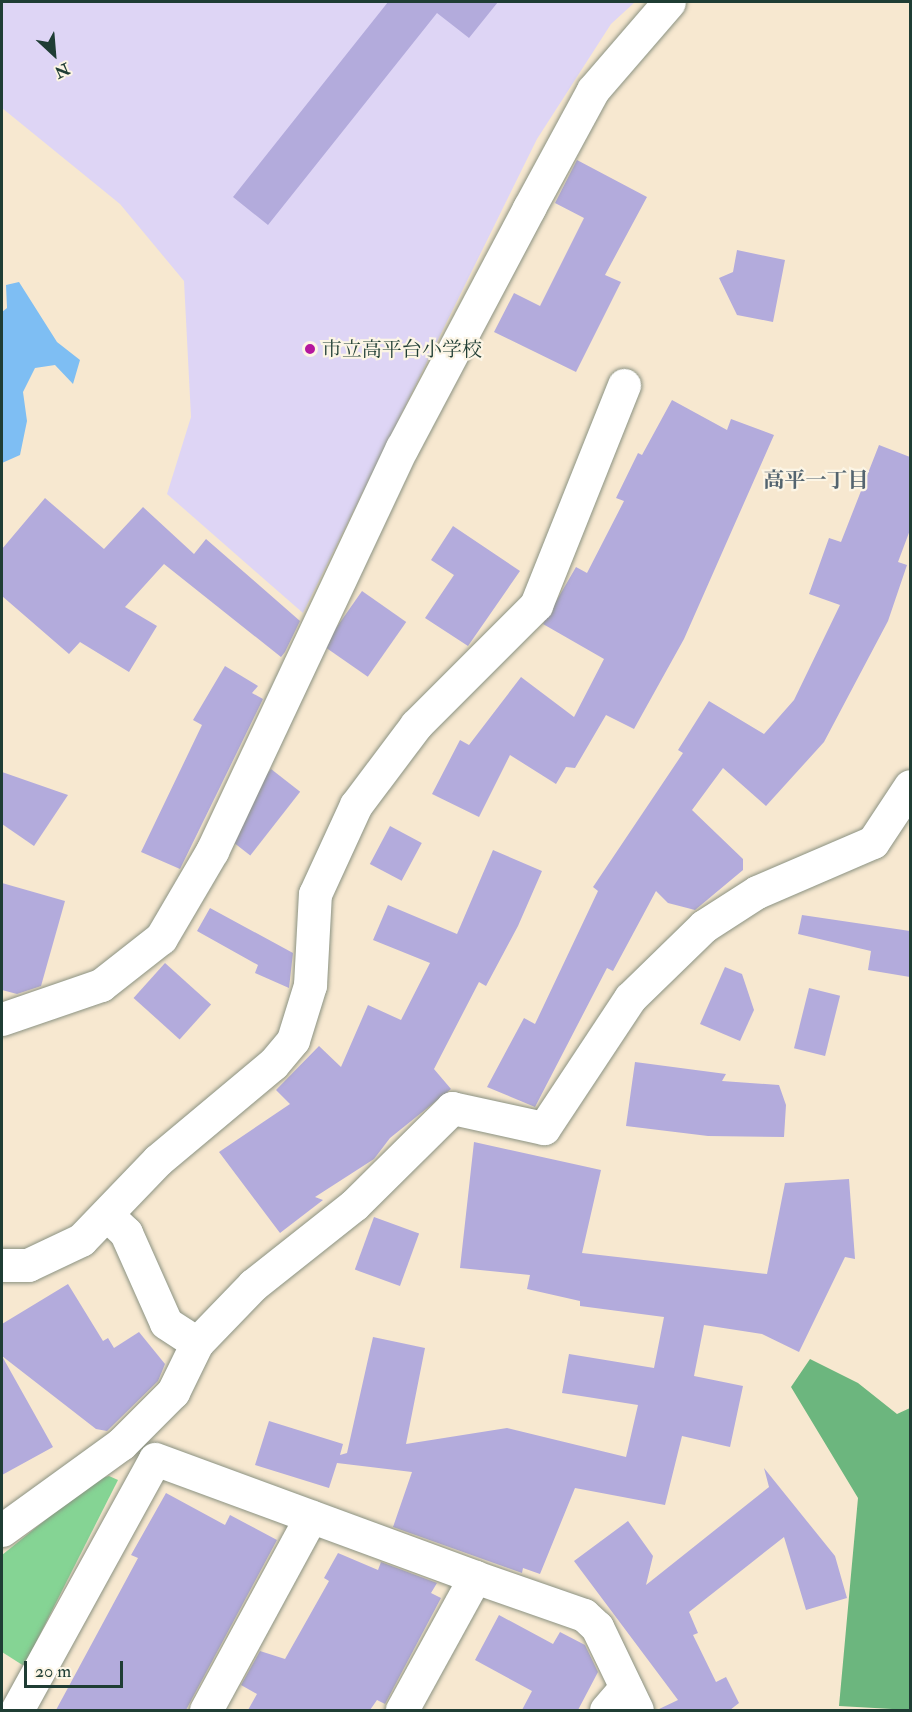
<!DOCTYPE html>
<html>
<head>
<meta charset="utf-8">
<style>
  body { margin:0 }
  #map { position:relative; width:912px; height:1712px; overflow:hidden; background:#f7e8d0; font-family:"IM FELL Double Pica","Noto Serif JP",serif }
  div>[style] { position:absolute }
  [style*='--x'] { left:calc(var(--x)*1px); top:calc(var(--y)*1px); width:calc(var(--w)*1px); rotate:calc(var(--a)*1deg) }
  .built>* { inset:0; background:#ded5f5 }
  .green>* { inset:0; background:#85d494 }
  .forest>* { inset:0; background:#6cb67e }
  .water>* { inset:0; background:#7ebef3 }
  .building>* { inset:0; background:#b3abdc; transform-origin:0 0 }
  .roads { filter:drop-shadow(0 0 2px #8b9282) drop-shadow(0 0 2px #8b9282) }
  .minor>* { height:33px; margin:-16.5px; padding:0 16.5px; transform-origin:16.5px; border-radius:16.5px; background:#fff }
  .dots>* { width:16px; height:16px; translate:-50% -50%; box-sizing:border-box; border:3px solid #fcf5e5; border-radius:50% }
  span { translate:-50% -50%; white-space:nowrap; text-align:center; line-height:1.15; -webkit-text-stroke:4.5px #fcf5e5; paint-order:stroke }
  .poi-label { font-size:20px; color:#1f3d34 }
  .left { translate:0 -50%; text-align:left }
  .neighbourhood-label { font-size:21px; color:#53646f; font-weight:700 }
  .frame { position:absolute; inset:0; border:3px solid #1f3d34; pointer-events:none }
  .north { position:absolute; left:24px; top:24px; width:60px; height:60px; -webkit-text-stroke:4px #fcf5e5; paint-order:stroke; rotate:154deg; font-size:16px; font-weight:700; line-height:24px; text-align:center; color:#1f3d34 }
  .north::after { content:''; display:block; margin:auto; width:21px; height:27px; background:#1f3d34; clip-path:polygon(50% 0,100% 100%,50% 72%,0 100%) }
  .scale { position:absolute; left:24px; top:1661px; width:99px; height:27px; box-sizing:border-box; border:3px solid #1f3d34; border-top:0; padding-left:8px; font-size:18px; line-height:21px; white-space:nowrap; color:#1f3d34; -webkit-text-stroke:4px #fcf5e5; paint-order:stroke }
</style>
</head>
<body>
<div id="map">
  <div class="built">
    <i style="clip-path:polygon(2px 2px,635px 2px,611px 24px,537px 139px,303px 613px,167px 494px,191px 417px,184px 281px,120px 204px,2px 108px)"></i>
  </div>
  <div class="green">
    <i style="clip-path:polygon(109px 1476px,118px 1480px,24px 1666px,2px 1652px,2px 1555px,95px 1480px)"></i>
  </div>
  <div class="forest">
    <i style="clip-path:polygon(810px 1359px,858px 1383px,897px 1414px,910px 1408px,910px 1710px,839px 1706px,858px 1498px,791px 1387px)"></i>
  </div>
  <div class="water">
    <i style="clip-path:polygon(19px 282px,57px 342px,80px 360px,73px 384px,55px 365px,35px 368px,23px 392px,27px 421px,20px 455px,2px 463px,2px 312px,7px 308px,6px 285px)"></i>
  </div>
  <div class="building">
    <i style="clip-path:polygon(388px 2px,498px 2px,469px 38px,437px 13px,268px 225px,233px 197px)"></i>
    <i style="clip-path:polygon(577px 160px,647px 197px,605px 275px,621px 282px,576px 372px,494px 332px,514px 293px,540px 306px,584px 218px,555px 203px)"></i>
    <i style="clip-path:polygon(737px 250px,785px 260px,773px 322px,737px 315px,719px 278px,733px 272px)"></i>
    <i style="clip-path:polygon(672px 400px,727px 430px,731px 419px,774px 435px,684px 639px,634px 729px,606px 715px,575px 768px,566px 767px,556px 784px,510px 755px,479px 817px,432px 794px,460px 740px,469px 745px,521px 677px,574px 717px,604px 659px,543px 624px,576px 567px,587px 573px,624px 501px,616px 498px,638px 453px,642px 455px)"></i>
    <i style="clip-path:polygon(879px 445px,910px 457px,910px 530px,898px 562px,907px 565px,888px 621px,824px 742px,766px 806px,723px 768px,692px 810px,743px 859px,743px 870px,695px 910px,668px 903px,656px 891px,613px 971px,607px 968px,535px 1107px,487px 1087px,524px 1018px,535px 1024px,598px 891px,593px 887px,683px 753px,678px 750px,709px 701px,764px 734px,794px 700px,840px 605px,809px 594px,829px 538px,841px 542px)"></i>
    <i style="clip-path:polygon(45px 498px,104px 549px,143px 507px,194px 554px,206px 539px,300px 621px,285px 652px,281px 657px,164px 564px,125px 607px,157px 626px,129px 672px,80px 642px,69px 654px,2px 596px,2px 549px)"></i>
    <i style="clip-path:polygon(453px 526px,520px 571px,468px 646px,425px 618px,454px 575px,431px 560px)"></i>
    <i style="left:362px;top:591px;width:54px;height:67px;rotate:35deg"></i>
    <i style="clip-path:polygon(225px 666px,258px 686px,252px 693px,263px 699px,180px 869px,141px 852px,202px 725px,193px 720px)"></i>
    <i style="left:271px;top:769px;width:37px;height:81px;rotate:38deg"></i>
    <i style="clip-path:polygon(2px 772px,68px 795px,34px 846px,2px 824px)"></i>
    <i style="left:390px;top:826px;width:36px;height:43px;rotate:28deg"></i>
    <i style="clip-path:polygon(493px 850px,542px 871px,518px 926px,486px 986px,479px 982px,434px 1069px,451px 1089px,390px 1138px,374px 1159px,315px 1197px,323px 1200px,280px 1233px,219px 1152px,290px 1104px,276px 1090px,319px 1046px,341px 1067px,368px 1005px,401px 1020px,430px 963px,373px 940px,388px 905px,457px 934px)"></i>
    <i style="clip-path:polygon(2px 883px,65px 901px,41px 986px,17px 994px,2px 990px)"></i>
    <i style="clip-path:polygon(210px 908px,293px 953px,289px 988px,255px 973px,258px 965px,197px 931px)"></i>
    <i style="clip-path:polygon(802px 915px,910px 931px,910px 977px,868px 970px,871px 951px,798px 934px)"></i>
    <i style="left:165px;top:963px;width:62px;height:47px;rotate:42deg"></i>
    <i style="clip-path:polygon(725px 967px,742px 974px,754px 1010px,740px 1041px,700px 1024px)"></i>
    <i style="left:809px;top:988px;width:32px;height:62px;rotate:14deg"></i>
    <i style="clip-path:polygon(635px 1062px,726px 1074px,722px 1081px,779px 1085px,786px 1105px,784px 1137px,708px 1136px,626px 1126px)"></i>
    <i style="clip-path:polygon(474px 1142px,601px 1170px,582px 1253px,767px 1274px,785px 1183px,849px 1179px,855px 1259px,845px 1257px,799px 1352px,762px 1334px,704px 1325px,694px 1376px,743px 1386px,730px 1447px,682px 1436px,665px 1505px,575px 1488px,540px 1574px,523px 1568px,522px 1573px,393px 1527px,412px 1472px,337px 1463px,329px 1488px,255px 1465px,269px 1421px,343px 1444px,340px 1455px,347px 1453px,373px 1337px,425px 1348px,406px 1444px,507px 1428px,626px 1457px,638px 1405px,562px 1393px,569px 1354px,654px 1368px,664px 1317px,580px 1306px,580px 1301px,527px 1289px,530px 1275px,460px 1268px)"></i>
    <i style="left:374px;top:1217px;width:48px;height:56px;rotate:20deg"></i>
    <i style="clip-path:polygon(68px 1284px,103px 1341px,108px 1338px,114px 1348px,139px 1332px,165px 1364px,158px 1381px,107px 1431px,96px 1429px,2px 1356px,53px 1447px,2px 1475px,2px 1324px)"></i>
    <i style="clip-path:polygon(764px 1468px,835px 1556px,847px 1598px,806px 1610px,784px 1537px,689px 1612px,698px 1633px,693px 1635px,716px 1682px,726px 1677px,739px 1703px,730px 1710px,657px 1710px,678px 1700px,574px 1561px,628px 1521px,653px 1556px,646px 1585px,769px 1487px)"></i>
    <i style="clip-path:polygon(166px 1493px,225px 1525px,230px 1515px,277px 1540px,186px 1710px,56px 1710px,138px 1558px,131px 1555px)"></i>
    <i style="clip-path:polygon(338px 1553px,378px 1570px,381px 1562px,437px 1583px,431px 1593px,441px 1598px,385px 1704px,377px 1700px,370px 1710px,248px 1710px,257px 1694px,241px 1685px,260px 1651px,285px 1659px,329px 1581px,324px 1578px)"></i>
    <i style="clip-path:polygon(499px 1615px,553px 1644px,560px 1632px,585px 1645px,598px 1672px,578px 1710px,522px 1710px,532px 1691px,475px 1660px)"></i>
  </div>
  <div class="roads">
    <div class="minor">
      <i style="--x:2;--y:1019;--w:105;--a:-19"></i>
      <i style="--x:101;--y:985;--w:76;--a:-38.1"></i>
      <i style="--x:161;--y:938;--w:101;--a:-59.6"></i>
      <i style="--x:212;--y:851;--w:446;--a:-64.8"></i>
      <i style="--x:402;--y:448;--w:272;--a:-62.1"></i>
      <i style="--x:529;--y:208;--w:134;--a:-61.5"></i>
      <i style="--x:593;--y:90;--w:116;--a:-49.2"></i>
      <i style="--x:107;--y:1215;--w:26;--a:43"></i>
      <i style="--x:126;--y:1233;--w:98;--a:66"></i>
      <i style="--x:166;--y:1323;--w:37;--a:33"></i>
      <i style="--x:2;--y:1265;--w:26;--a:0"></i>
      <i style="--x:28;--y:1265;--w:59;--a:-25.3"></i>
      <i style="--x:81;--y:1240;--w:111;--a:-46.1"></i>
      <i style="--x:158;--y:1160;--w:150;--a:-39.9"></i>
      <i style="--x:273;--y:1064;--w:31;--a:-50"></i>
      <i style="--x:293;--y:1040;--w:58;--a:-72.8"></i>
      <i style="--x:310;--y:985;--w:91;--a:-86.9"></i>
      <i style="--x:315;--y:894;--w:98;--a:-65.3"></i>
      <i style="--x:356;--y:805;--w:100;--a:-53.1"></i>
      <i style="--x:416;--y:725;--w:170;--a:-45"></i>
      <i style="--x:536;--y:605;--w:237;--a:-68.2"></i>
      <i style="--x:2;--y:1530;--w:147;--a:-35.9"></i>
      <i style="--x:121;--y:1444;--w:74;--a:-45"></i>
      <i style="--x:173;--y:1392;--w:55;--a:-63.9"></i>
      <i style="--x:197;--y:1343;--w:81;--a:-46"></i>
      <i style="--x:253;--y:1285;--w:129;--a:-38.4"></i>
      <i style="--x:354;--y:1205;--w:138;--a:-44.7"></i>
      <i style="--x:452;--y:1108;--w:94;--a:12.3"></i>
      <i style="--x:544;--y:1128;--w:156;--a:-56.5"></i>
      <i style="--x:630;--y:998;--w:103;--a:-44.2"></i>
      <i style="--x:704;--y:926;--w:63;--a:-32.7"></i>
      <i style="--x:757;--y:892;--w:126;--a:-23.3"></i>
      <i style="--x:873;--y:842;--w:67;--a:-56.5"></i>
      <i style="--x:475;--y:1577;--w:115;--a:19.2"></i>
      <i style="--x:584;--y:1615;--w:18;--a:43"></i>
      <i style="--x:597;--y:1627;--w:92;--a:64.3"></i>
      <i style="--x:17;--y:1710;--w:286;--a:-61.2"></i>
      <i style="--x:155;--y:1459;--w:341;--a:20.2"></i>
      <i style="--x:475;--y:1577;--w:152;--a:118.8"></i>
      <i style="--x:206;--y:1710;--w:220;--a:-61.5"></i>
      <i style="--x:606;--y:1710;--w:30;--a:-49"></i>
    </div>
  </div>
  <div class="dots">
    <i style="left:310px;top:349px;background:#b5179e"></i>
  </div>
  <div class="poi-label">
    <span class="left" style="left:322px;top:349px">市立高平台小学校</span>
  </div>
  <div class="neighbourhood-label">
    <span style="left:816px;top:481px">高平一丁目</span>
  </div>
  <div class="frame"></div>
  <div class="north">N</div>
  <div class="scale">20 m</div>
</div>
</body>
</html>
